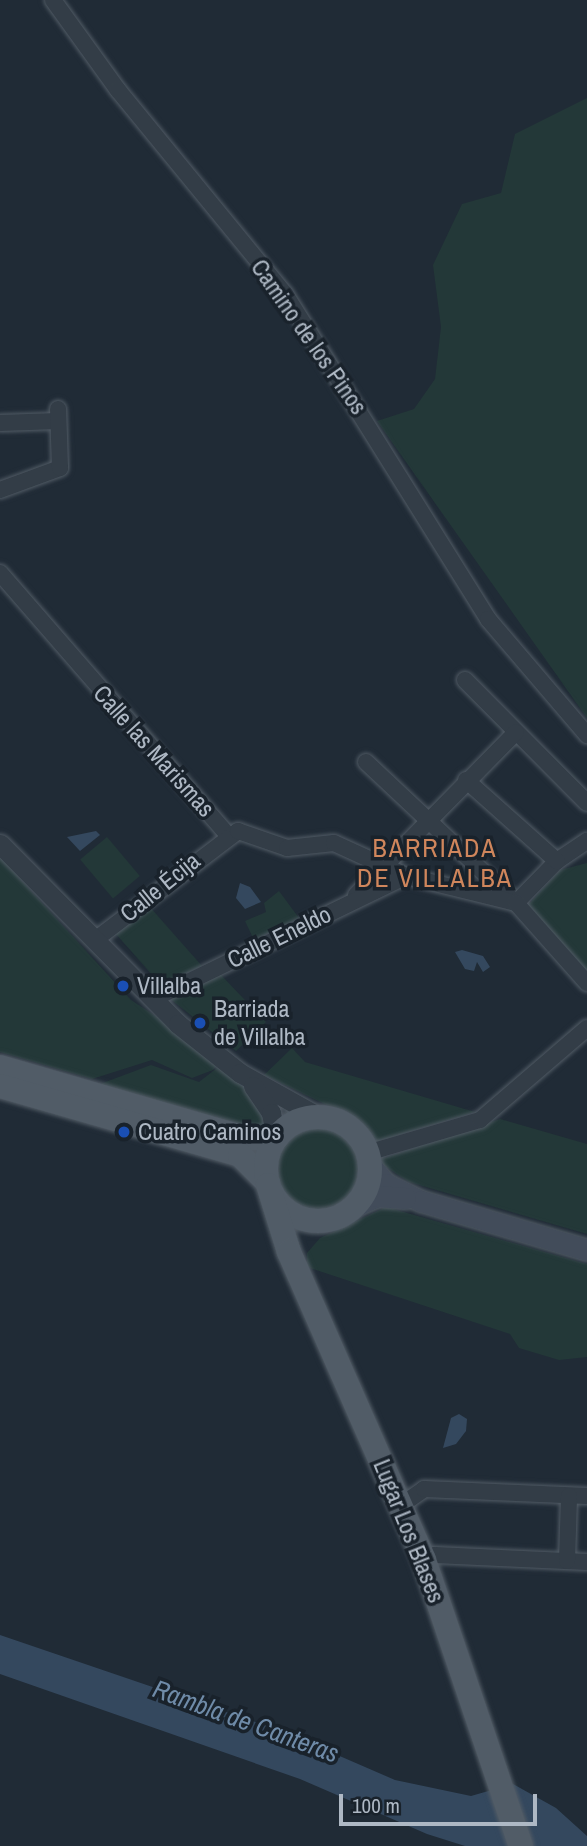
<!DOCTYPE html>
<html>
<head>
<meta charset="utf-8">
<style>
  body { margin:0 }
  #map { position:relative; width:587px; height:1846px; overflow:hidden; background:#202b36; font-family:"Archivo Narrow",sans-serif }
  div>[style] { position:absolute }
  [style*='--x'] { left:calc(var(--x)*1px); top:calc(var(--y)*1px); width:calc(var(--w)*1px); rotate:calc(var(--a)*1deg) }
  .green>* { inset:0; background:#233838; transform-origin:0 0 }
  .water>* { inset:0; background:#34485e }
  .roads { filter:drop-shadow(0 0 2px #515b65) drop-shadow(0 0 2px #515b65) }
  .minor>* { height:16px; margin:-8px; padding:0 8px; transform-origin:8px; border-radius:8px; background:#333d47 }
  .tertiary>* { height:19px; margin:-9.5px; padding:0 9.5px; transform-origin:9.5px; border-radius:9.5px; background:#333d47 }
  .secondary>* { height:21px; margin:-10.5px; padding:0 10.5px; transform-origin:10.5px; border-radius:10.5px; background:#424c5a }
  .primary>* { height:24px; margin:-12px; padding:0 12px; transform-origin:12px; border-radius:12px; background:#515c67 }
  .primary>.ring { margin:-12px; padding:0; box-sizing:content-box; background:none; border:24px solid #515c67; border-radius:50% }
  .dots>* { width:19px; height:19px; translate:-50% -50%; box-sizing:border-box; border:4px solid #19222b; border-radius:50% }
  span { translate:-50% -50%; white-space:nowrap; text-align:center; line-height:1.15; -webkit-text-stroke:7px #19222b; paint-order:stroke }
  .street-label { font-size:24px; color:#aeb8c4 }
  .poi-label { font-size:24px; color:#aeb8c4 }
  .left { translate:0 -50%; text-align:left }
  .neighbourhood-label { font-size:26px; color:#d0865c; letter-spacing:2px }
  .water-label { font-size:26px; color:#6f8ba8; font-style:italic }
  .scale { position:absolute; left:339px; top:1794px; width:198px; height:32px; box-sizing:border-box; border:4px solid #aeb8c4; border-top:0; padding-left:9px; font-size:21px; line-height:24px; white-space:nowrap; color:#aeb8c4; -webkit-text-stroke:5px #19222b; paint-order:stroke }
</style>
</head>
<body>
<div id="map">
  <div class="green">
    <i style="clip-path:polygon(587px 98px,587px 718px,377px 421px,414px 409px,435px 379px,441px 327px,433px 265px,462px 204px,501px 193px,515px 134px)"></i>
    <i style="left:107px;top:837px;width:51px;height:35px;rotate:50deg"></i>
    <i style="clip-path:polygon(0 857px,131px 1000px,222px 1059px,213px 1070px,192px 1078px,152px 1060px,92px 1079px,0 1052px)"></i>
    <i style="clip-path:polygon(587px 863px,587px 971px,528px 905px,560px 870px)"></i>
    <i style="clip-path:polygon(279px 891px,299px 918px,254px 940px,245px 921px,266px 912px,264px 903px)"></i>
    <i style="clip-path:polygon(149px 906px,202px 966px,161px 985px,116px 934px)"></i>
    <i style="clip-path:polygon(220px 974px,266px 1022px,236px 1051px,169px 998px)"></i>
    <i style="clip-path:polygon(292px 1048px,305px 1062px,475px 1112px,375px 1142px,356px 1119px,264px 1075px)"></i>
    <i style="clip-path:polygon(226px 1061px,283px 1130px,306px 1118px,327px 1118px,355px 1133px,364px 1146px,369px 1179px,354px 1206px,323px 1221px,297px 1217px,282px 1207px,264px 1174px,100px 1084px,151px 1065px,199px 1082px)"></i>
    <i style="clip-path:polygon(500px 1119px,587px 1144px,587px 1234px,409px 1182px,383px 1165px,381px 1159px)"></i>
    <i style="clip-path:polygon(386px 1207px,587px 1264px,587px 1357px,559px 1360px,519px 1348px,510px 1334px,307px 1267px,307px 1253px,320px 1238px)"></i>
  </div>
  <div class="water">
    <i style="clip-path:polygon(96px 831px,100px 835px,80px 851px,67px 837px)"></i>
    <i style="clip-path:polygon(240px 883px,250px 887px,261px 902px,245px 909px,236px 898px)"></i>
    <i style="clip-path:polygon(462px 950px,483px 956px,490px 967px,483px 972px,477px 962px,474px 971px,465px 969px,455px 952px)"></i>
    <i style="clip-path:polygon(459px 1414px,467px 1419px,466px 1431px,456px 1444px,443px 1448px,451px 1418px)"></i>
    <i style="clip-path:polygon(0 1635px,282px 1731px,395px 1780px,471px 1796px,513px 1784px,556px 1808px,587px 1836px,587px 1846px,465px 1846px,427px 1834px,300px 1779px,0 1674px)"></i>
  </div>
  <div class="roads">
    <div class="minor">
      <i style="--x:53;--y:0;--w:111;--a:54.2"></i>
      <i style="--x:118;--y:90;--w:264;--a:50.7"></i>
      <i style="--x:285;--y:294;--w:383;--a:58"></i>
      <i style="--x:488;--y:619;--w:153;--a:49.5"></i>
      <i style="--x:0;--y:423;--w:58;--a:-2"></i>
      <i style="--x:0;--y:490;--w:64;--a:-20.1"></i>
      <i style="--x:60;--y:468;--w:59;--a:-91.9"></i>
      <i style="--x:0;--y:573;--w:344;--a:49"></i>
      <i style="--x:465;--y:680;--w:173;--a:45.2"></i>
      <i style="--x:366;--y:762;--w:206;--a:43.2"></i>
      <i style="--x:516;--y:903;--w:59;--a:-45.7"></i>
      <i style="--x:557;--y:861;--w:36;--a:-34"></i>
      <i style="--x:466;--y:780;--w:122;--a:41.7"></i>
      <i style="--x:356;--y:895;--w:228;--a:-45.5"></i>
      <i style="--x:95;--y:940;--w:180;--a:-37.3"></i>
      <i style="--x:238;--y:831;--w:52;--a:19.1"></i>
      <i style="--x:287;--y:848;--w:47;--a:-6.1"></i>
      <i style="--x:334;--y:843;--w:79;--a:24.6"></i>
      <i style="--x:406;--y:876;--w:113;--a:13.8"></i>
      <i style="--x:516;--y:903;--w:107;--a:48.4"></i>
      <i style="--x:153;--y:999;--w:281;--a:-25.9"></i>
      <i style="--x:367;--y:1153;--w:118;--a:-16.3"></i>
      <i style="--x:480;--y:1120;--w:141;--a:-40.7"></i>
      <i style="--x:400;--y:1506;--w:29;--a:-35"></i>
      <i style="--x:424;--y:1489;--w:163;--a:2.5"></i>
      <i style="--x:424;--y:1560;--w:12;--a:-24"></i>
      <i style="--x:435;--y:1555;--w:152;--a:2.6"></i>
      <i style="--x:567;--y:1561;--w:65;--a:-88.2"></i>
    </div>
    <div class="tertiary">
      <i style="--x:0;--y:844;--w:253;--a:45.3"></i>
      <i style="--x:178;--y:1024;--w:79;--a:38.3"></i>
      <i style="--x:240;--y:1073;--w:90;--a:29.1"></i>
      <i style="--x:253;--y:1086;--w:32;--a:56"></i>
      <i style="--x:271;--y:1113;--w:25;--a:79"></i>
    </div>
    <div class="secondary">
      <i style="--x:369;--y:1164;--w:26;--a:50"></i>
      <i style="--x:386;--y:1184;--w:39;--a:26"></i>
      <i style="--x:421;--y:1201;--w:173;--a:16.4"></i>
      <i style="--x:354;--y:1206;--w:25;--a:-23"></i>
      <i style="--x:377;--y:1196;--w:28;--a:4"></i>
    </div>
    <div class="primary">
      <i style="--x:0;--y:1067;--w:255;--a:16.2"></i>
      <i style="--x:245;--y:1138;--w:31;--a:0"></i>
      <i style="--x:0;--y:1086;--w:250;--a:16"></i>
      <i style="--x:240;--y:1155;--w:40;--a:45"></i>
      <i class="ring" style="left:266px;top:1117px;width:80px;height:80px"></i>
      <i style="--x:268;--y:1185;--w:70;--a:72.6"></i>
      <i style="--x:289;--y:1252;--w:336;--a:66.3"></i>
      <i style="--x:424;--y:1560;--w:302;--a:71.3"></i>
    </div>
  </div>
  <div class="dots">
    <i style="left:123px;top:986px;background:#1a4fb4"></i>
    <i style="left:200px;top:1023px;background:#1a4fb4"></i>
    <i style="left:124px;top:1132px;background:#1a4fb4"></i>
  </div>
  <div class="street-label">
    <span style="left:309px;top:337px;rotate:55deg">Camino de los Pinos</span>
    <span style="left:154px;top:751px;rotate:48deg">Calle las Marismas</span>
    <span style="left:160px;top:887px;rotate:-39deg">Calle Écija</span>
    <span style="left:279px;top:937px;rotate:-26deg">Calle Eneldo</span>
    <span style="left:409px;top:1531px;rotate:68deg">Lugar Los Blases</span>
  </div>
  <div class="poi-label">
    <span class="left" style="left:137px;top:986px">Villalba</span>
    <span class="left" style="left:214px;top:1023px">Barriada<br>de Villalba</span>
    <span class="left" style="left:138px;top:1132px">Cuatro Caminos</span>
  </div>
  <div class="neighbourhood-label">
    <span style="left:435px;top:863px">BARRIADA<br>DE VILLALBA</span>
  </div>
  <div class="water-label">
    <span style="left:246px;top:1721px;rotate:20deg">Rambla de Canteras</span>
  </div>
  <div class="scale">100 m</div>
</div>
</body>
</html>
